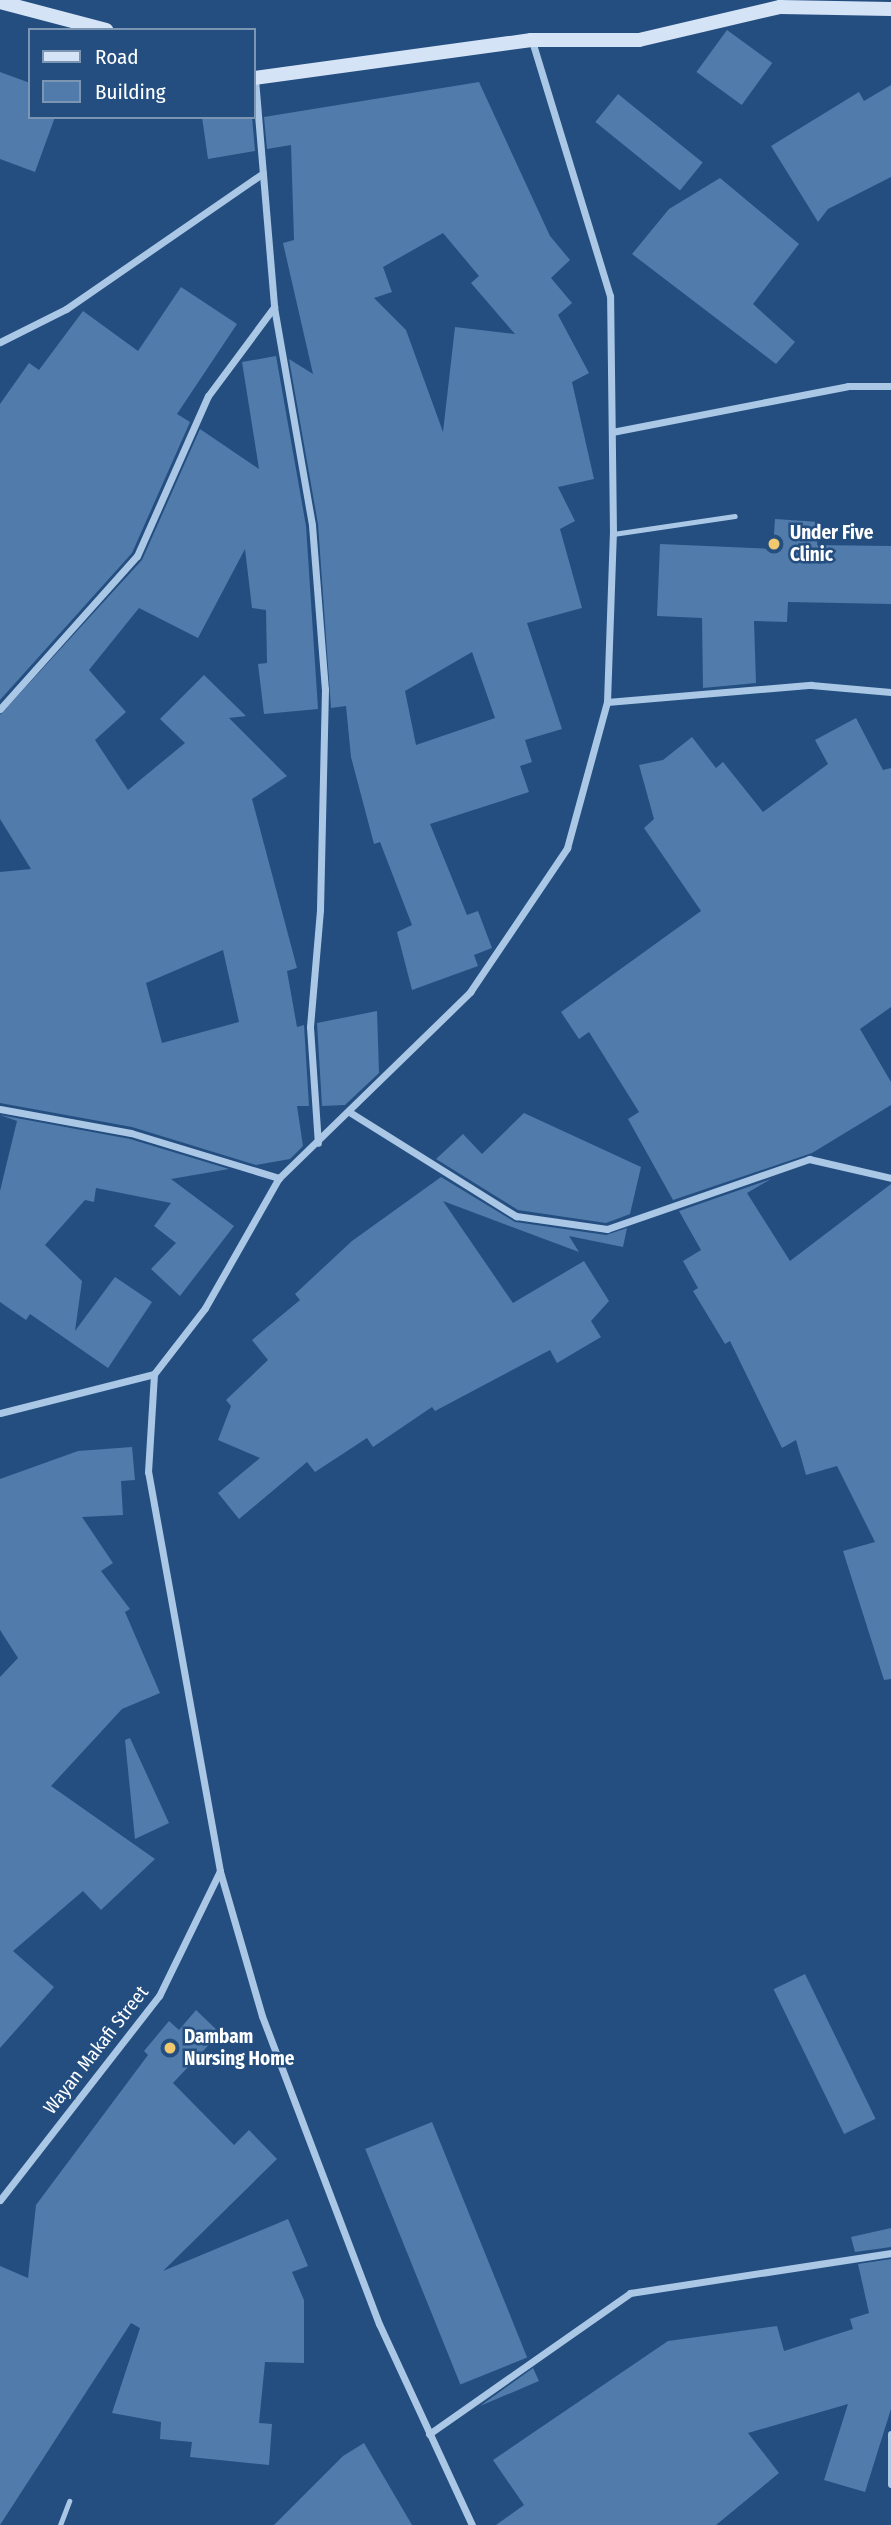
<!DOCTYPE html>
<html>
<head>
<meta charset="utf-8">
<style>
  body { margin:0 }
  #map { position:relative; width:891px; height:2525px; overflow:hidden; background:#244e7f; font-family:"Fira Sans Condensed",sans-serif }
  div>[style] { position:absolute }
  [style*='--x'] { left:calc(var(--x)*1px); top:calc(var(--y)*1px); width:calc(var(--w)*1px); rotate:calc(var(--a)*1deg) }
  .building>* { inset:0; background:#507baa; transform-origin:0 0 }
  .lane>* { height:5px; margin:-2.5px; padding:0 2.5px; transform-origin:2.5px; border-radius:2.5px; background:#aac7e6 }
  .street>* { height:7px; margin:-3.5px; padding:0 3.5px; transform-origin:3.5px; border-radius:3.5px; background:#aac7e6 }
  .secondary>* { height:14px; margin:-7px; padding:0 7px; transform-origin:7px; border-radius:7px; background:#d4e3f6 }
  .dots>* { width:19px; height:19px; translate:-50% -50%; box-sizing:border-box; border:4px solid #244e7f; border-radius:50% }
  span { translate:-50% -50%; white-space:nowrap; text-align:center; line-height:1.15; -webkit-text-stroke:5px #244e7f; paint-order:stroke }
  .poi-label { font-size:19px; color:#fff; font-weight:700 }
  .left { translate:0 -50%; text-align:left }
  .street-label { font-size:19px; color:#fff }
  .legend { position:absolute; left:28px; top:28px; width:228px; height:91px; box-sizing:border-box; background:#244e7f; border:2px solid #7c95b2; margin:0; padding:9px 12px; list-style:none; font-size:21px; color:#fff }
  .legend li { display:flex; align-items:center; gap:14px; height:35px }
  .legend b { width:35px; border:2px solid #7c95b2 }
</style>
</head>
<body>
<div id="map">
  <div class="building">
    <i style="left:727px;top:30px;width:56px;height:52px;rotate:36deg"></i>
    <i style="clip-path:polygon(0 72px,30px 83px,30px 117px,55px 117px,35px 172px,0 159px)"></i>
    <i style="clip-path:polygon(evenodd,479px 82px,550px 236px,570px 260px,551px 278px,572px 303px,558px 315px,589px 373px,572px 382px,594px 479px,558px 487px,575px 521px,560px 529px,582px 608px,527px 623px,562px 729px,525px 740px,532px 762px,520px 766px,529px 792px,430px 824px,467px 915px,478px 911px,492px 948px,474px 955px,478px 966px,412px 990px,397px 932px,412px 925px,380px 842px,374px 844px,351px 757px,346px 706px,331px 708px,318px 524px,289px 359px,313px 374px,283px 243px,294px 240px,291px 145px,267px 149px,264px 117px,479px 82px,443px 233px,479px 276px,471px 283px,515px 334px,455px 327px,443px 432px,406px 330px,374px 298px,392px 292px,383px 267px,443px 233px,479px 82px,472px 652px,495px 718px,416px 745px,405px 691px,472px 652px)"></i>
    <i style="clip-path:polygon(891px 85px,891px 177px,828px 209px,818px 222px,771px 146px,859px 92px,864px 101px)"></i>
    <i style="left:618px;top:94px;width:109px;height:36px;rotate:39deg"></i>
    <i style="clip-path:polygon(202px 117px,252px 117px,255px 151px,208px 159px)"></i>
    <i style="clip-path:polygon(720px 178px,799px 244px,753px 304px,795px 342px,776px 364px,632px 254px,669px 209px)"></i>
    <i style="clip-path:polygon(181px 287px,237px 324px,177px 414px,190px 422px,132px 553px,0 700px,0 404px,29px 363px,39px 370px,83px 311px,138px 351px)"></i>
    <i style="clip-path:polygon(evenodd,276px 356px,306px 526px,318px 709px,264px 714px,258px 664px,267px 663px,266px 610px,252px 608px,245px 549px,198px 638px,139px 608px,89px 670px,126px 712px,95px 740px,128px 790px,185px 743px,160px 719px,204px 675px,246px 716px,229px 718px,287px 776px,252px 799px,297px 968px,287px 971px,297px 1027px,304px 1025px,309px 1106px,297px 1106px,303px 1146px,290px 1159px,256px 1165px,132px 1127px,0 1103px,0 872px,31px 869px,0 819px,0 715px,142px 560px,200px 429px,259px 469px,242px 362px,276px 356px,223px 950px,239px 1022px,162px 1043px,146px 983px,223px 950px)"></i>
    <i style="clip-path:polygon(775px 519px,819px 522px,817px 545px,891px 546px,891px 604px,788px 602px,787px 622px,754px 621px,756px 683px,703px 688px,702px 618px,657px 616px,660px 544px,773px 549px)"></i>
    <i style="clip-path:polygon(856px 718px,883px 770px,891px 768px,891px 1007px,860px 1029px,891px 1082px,891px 1105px,812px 1153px,673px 1200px,628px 1119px,639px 1112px,589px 1032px,579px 1039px,561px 1012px,701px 911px,644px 828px,654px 819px,639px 765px,663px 760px,692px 737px,716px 768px,723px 762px,763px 812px,828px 764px,815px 740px)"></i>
    <i style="clip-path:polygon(377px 1011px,379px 1073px,345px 1105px,322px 1106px,317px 1023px)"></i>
    <i style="clip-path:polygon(524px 1113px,641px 1167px,630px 1214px,606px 1223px,518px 1210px,436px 1159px,463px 1134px,482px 1154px)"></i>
    <i style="clip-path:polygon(0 1115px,130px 1139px,229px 1169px,171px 1179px,234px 1226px,180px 1296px,151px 1269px,176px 1243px,154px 1226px,171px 1203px,96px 1188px,94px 1202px,85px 1200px,45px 1245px,82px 1281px,75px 1331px,115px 1277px,152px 1302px,108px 1368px,30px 1314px,26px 1320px,0 1302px,0 1191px,17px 1121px)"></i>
    <i style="clip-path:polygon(441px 1177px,515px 1222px,606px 1235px,627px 1228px,623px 1247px,569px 1236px,579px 1252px,443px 1201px,513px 1303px,584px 1261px,609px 1301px,591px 1321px,601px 1337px,557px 1363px,550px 1350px,435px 1411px,432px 1407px,373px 1447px,367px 1438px,315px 1472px,307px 1462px,239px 1519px,218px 1493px,260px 1458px,218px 1440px,231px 1406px,226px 1400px,268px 1360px,252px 1340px,300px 1300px,295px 1294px,352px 1241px)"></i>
    <i style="clip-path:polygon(771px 1179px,747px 1193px,790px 1261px,891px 1184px,891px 1679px,884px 1680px,843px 1551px,875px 1542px,837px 1466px,806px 1475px,796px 1440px,782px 1448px,730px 1341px,725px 1344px,693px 1291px,698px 1288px,683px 1261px,701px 1250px,679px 1211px)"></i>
    <i style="clip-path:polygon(132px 1447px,135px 1480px,121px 1481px,123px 1515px,82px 1517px,113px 1563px,101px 1571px,130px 1609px,125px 1612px,160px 1693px,122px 1709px,51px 1786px,155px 1859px,101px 1910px,83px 1891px,13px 1951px,54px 1987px,0 2048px,0 1677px,18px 1658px,0 1630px,0 1479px,78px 1451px)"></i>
    <i style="clip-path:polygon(130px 1738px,169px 1823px,135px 1839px,125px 1740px)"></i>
    <i style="left:805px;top:1974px;width:161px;height:35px;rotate:64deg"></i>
    <i style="clip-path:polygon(196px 2010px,220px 2033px,173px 2083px,234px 2145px,249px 2130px,277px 2159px,163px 2271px,288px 2219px,308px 2266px,292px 2272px,304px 2300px,304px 2363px,265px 2362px,259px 2423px,272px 2424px,269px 2465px,190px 2457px,192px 2442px,160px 2439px,161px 2422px,112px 2413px,140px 2328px,131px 2323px,0 2525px,0 2266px,28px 2278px,36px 2205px,148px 2055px,144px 2051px,169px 2021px,179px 2030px)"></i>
    <i style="left:432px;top:2122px;width:254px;height:72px;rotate:68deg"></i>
    <i style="clip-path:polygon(891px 2228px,891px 2247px,855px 2252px,851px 2237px)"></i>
    <i style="clip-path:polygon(891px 2259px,891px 2409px,865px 2492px,824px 2480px,848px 2404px,748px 2433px,779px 2473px,716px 2525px,496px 2525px,524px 2505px,493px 2460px,668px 2341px,777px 2326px,784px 2351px,853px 2329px,850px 2319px,869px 2313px,858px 2264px)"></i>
    <i style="clip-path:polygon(533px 2368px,539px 2381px,480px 2406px)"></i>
    <i style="clip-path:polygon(364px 2443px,412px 2525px,274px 2525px,343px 2456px)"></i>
  </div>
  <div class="lane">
    <i style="--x:613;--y:534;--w:123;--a:-8.4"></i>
    <i style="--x:60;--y:2525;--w:26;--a:-69"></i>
  </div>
  <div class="street">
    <i style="--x:255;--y:79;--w:229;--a:85.2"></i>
    <i style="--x:274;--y:307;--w:221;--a:80.1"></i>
    <i style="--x:312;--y:525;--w:165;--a:85.5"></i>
    <i style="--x:325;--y:689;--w:221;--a:91.3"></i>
    <i style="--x:320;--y:910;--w:117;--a:94.9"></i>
    <i style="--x:310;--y:1027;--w:116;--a:86.1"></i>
    <i style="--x:0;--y:342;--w:74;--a:-26.6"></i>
    <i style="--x:66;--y:309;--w:239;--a:-34.6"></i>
    <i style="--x:612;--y:432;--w:240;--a:-11"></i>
    <i style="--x:848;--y:386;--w:43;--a:0"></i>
    <i style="--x:607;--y:702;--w:205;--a:-4.8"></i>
    <i style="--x:811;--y:685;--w:80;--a:5"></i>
    <i style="--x:0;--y:709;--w:205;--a:-48.2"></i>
    <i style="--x:137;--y:556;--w:175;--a:-66.1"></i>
    <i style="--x:208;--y:396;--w:111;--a:-53.4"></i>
    <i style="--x:0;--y:1109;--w:133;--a:10.4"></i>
    <i style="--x:131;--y:1133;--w:155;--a:16.9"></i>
    <i style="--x:351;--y:1113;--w:195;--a:32"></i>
    <i style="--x:516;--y:1216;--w:92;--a:8.1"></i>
    <i style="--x:607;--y:1229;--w:214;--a:-19.1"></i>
    <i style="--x:809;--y:1159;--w:84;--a:13"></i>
    <i style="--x:0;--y:1413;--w:159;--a:-14.2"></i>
    <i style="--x:0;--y:2200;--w:259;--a:-52.1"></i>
    <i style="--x:159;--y:1996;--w:139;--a:-64"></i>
    <i style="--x:429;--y:2434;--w:246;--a:-35"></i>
    <i style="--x:630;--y:2293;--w:264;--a:-8.7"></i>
    <i style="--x:891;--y:2434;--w:50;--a:90"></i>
    <i style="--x:472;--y:2525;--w:221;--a:-114.8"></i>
    <i style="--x:379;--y:2324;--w:329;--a:-110.8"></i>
    <i style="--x:262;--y:2016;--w:151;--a:-106.2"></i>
    <i style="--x:220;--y:1871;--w:405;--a:-100.2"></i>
    <i style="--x:148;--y:1472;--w:98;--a:-86.5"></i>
    <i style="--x:154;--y:1374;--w:83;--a:-52.3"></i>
    <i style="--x:205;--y:1308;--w:150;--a:-60.4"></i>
    <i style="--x:279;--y:1178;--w:267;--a:-44.2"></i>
    <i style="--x:470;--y:992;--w:174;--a:-56"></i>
    <i style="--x:567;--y:848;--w:151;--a:-74.7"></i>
    <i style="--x:607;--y:702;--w:168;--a:-88"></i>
    <i style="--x:613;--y:534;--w:238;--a:-90.7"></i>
    <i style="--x:610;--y:296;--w:267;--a:-107"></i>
  </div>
  <div class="secondary">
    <i style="--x:0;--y:2;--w:110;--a:14.8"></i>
    <i style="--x:254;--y:78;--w:280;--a:-7.8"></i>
    <i style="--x:531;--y:40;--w:108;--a:0"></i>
    <i style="--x:639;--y:40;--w:145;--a:-13.2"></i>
    <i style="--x:780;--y:7;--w:111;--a:1"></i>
  </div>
  <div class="dots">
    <i style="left:774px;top:544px;background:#f1c86e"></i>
    <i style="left:170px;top:2048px;background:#f1c86e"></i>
  </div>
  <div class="poi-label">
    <span class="left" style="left:790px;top:544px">Under Five<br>Clinic</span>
    <span class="left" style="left:184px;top:2048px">Dambam<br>Nursing Home</span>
  </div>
  <div class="street-label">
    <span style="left:96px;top:2050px;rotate:-52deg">Wayan Makafi Street</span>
  </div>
  <ul class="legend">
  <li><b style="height:9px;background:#d4e3f6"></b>Road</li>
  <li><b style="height:19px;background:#507baa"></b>Building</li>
  </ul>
</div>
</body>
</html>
